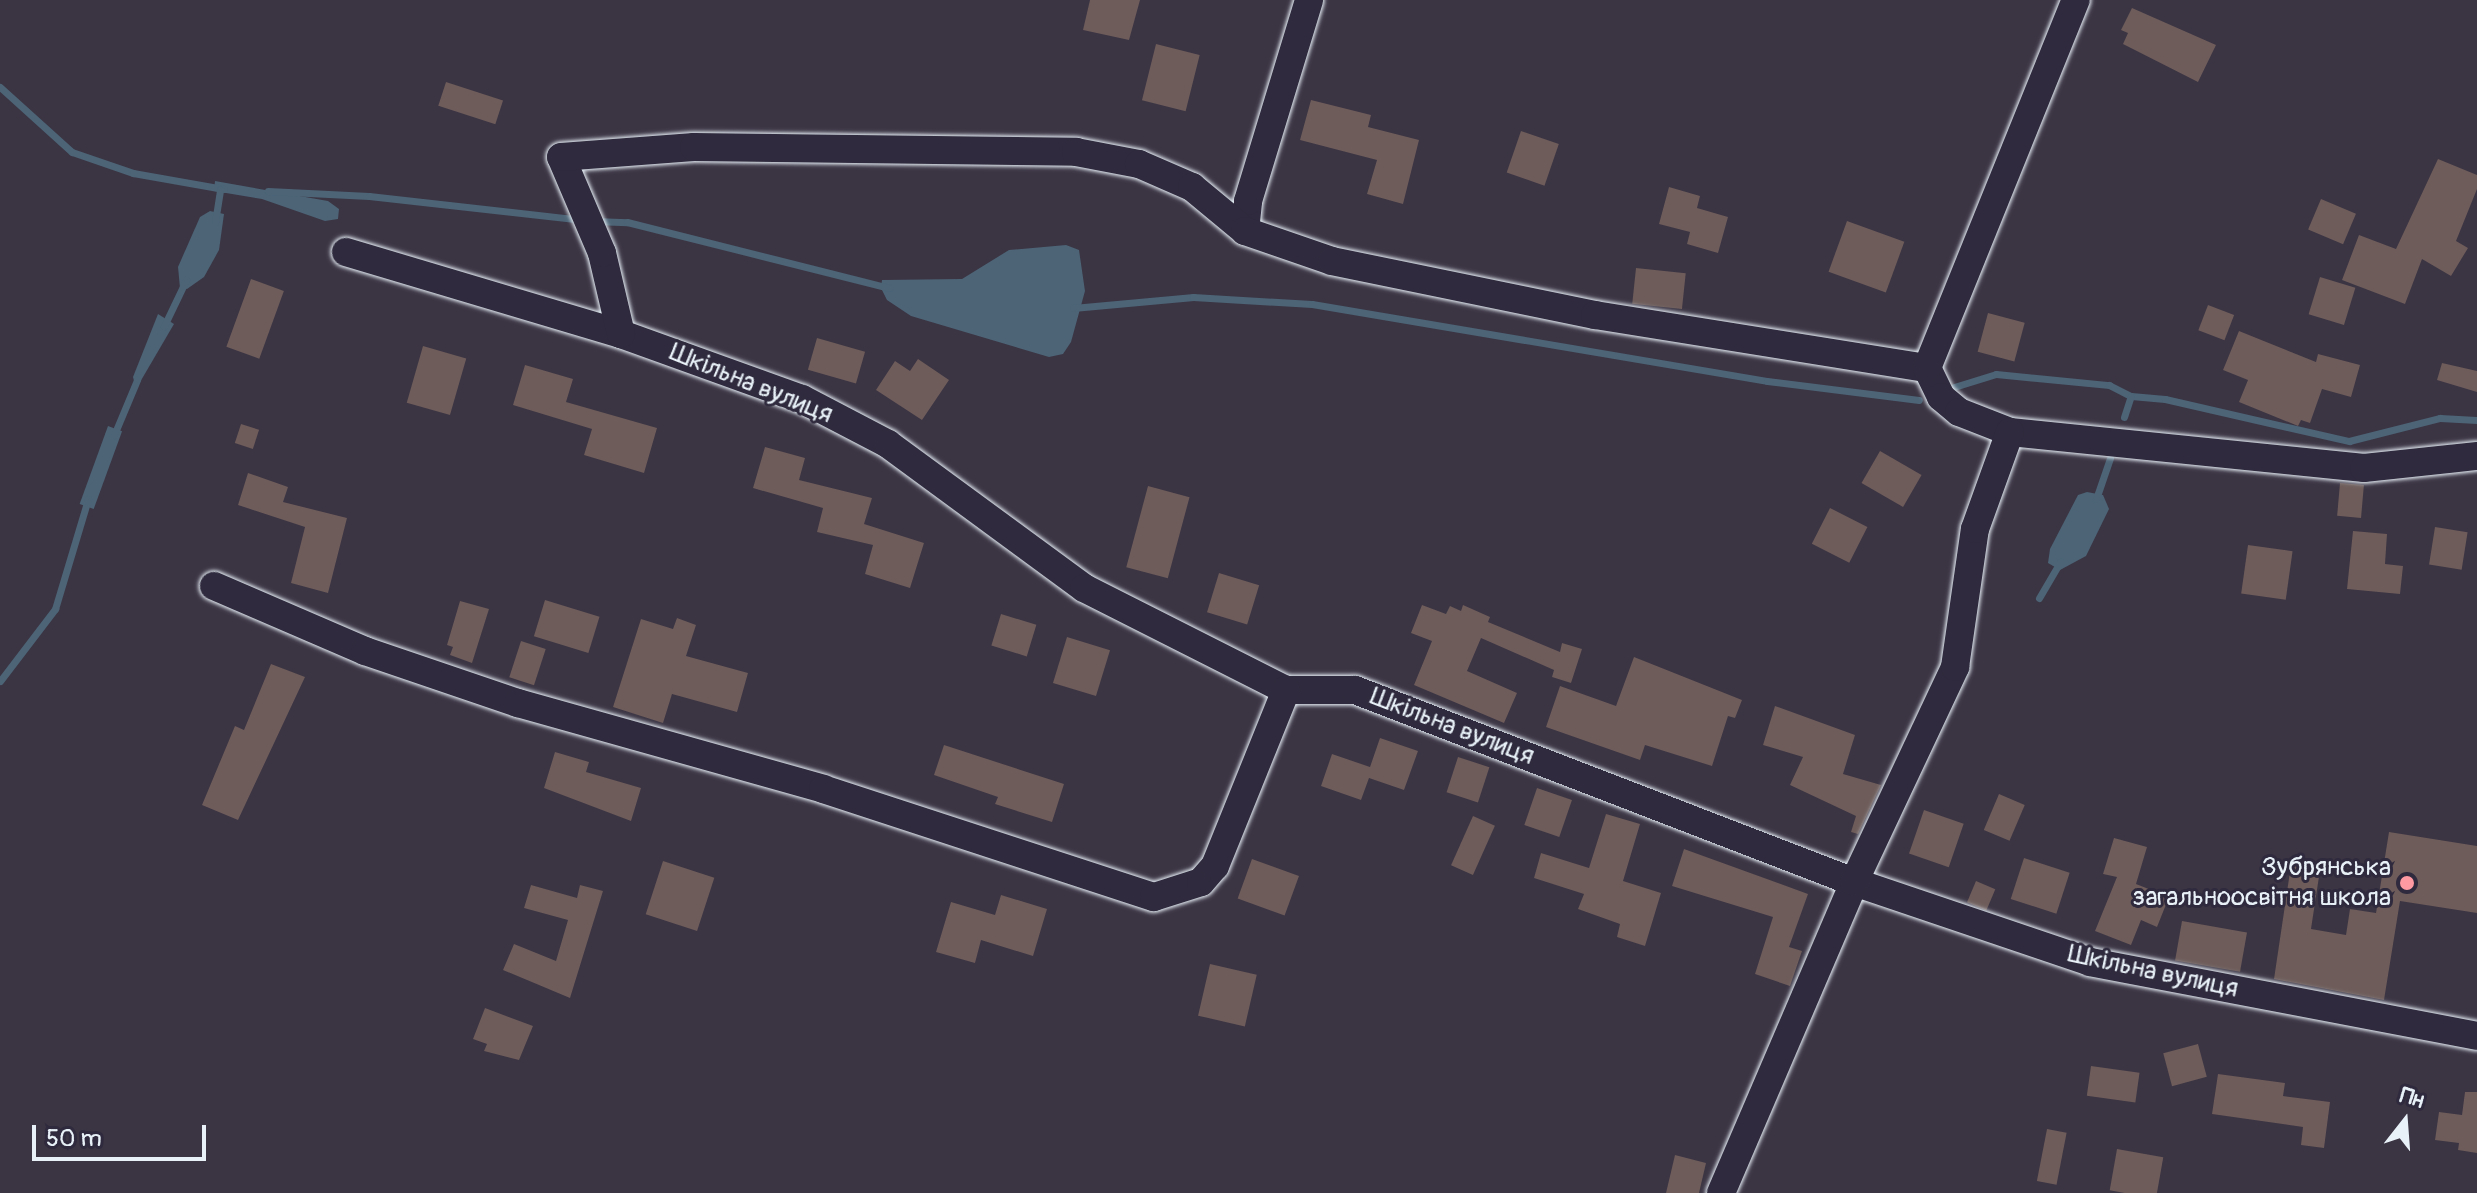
<!DOCTYPE html>
<html>
<head>
<meta charset="utf-8">
<style>
  body { margin:0 }
  #map { position:relative; width:2477px; height:1193px; overflow:hidden; background:#3b3443; font-family:Pangolin,sans-serif }
  div>[style] { position:absolute }
  [style*='--x'] { left:calc(var(--x)*1px); top:calc(var(--y)*1px); width:calc(var(--w)*1px); rotate:calc(var(--a)*1deg) }
  .water>* { inset:0; background:#4c6476; transform-origin:0 0 }
  .stream>* { height:7px; margin:-3.5px; padding:0 3.5px; transform-origin:3.5px; border-radius:3.5px; background:#4c6476 }
  .building>* { inset:0; background:#6d5c5a; transform-origin:0 0 }
  .roads { filter:drop-shadow(0 0 2px #e8f1f8) drop-shadow(0 0 2px #e8f1f8) }
  .street>* { height:28px; margin:-14px; padding:0 14px; transform-origin:14px; border-radius:14px; background:#2f2a3d }
  .dots>* { width:22px; height:22px; translate:-50% -50%; box-sizing:border-box; border:4px solid #2f2a3d; border-radius:50% }
  span { translate:-50% -50%; white-space:nowrap; text-align:center; line-height:1.15; -webkit-text-stroke:6px #2f2a3d; paint-order:stroke }
  .street-label { font-size:26px; color:#e8f1f8 }
  .poi-label { font-size:26px; color:#e8f1f8 }
  .right { translate:-100% -50%; text-align:right }
  .north { position:absolute; left:2365px; top:1081px; width:80px; height:80px; -webkit-text-stroke:6px #2f2a3d; paint-order:stroke; rotate:17deg; font-size:22px; font-weight:700; line-height:32px; text-align:center; color:#e8f1f8 }
  .north::after { content:''; display:block; margin:auto; width:28px; height:36px; background:#e8f1f8; clip-path:polygon(50% 0,100% 100%,50% 72%,0 100%) }
  .scale { position:absolute; left:32px; top:1125px; width:174px; height:36px; box-sizing:border-box; border:4px solid #e8f1f8; border-top:0; padding-left:10px; font-size:24px; line-height:28px; white-space:nowrap; color:#e8f1f8; -webkit-text-stroke:6px #2f2a3d; paint-order:stroke }
</style>
</head>
<body>
<div id="map">
  <div class="water">
    <i style="clip-path:polygon(215px 181px,328px 201px,339px 209px,338px 219px,325px 221px,262px 199px,214px 191px)"></i>
    <i style="clip-path:polygon(210px 211px,224px 214px,219px 250px,204px 277px,187px 289px,180px 288px,178px 267px,200px 217px)"></i>
    <i style="clip-path:polygon(1066px 245px,1079px 250px,1085px 291px,1071px 342px,1063px 354px,1049px 357px,911px 316px,887px 300px,881px 288px,882px 280px,962px 279px,1009px 250px)"></i>
    <i style="clip-path:polygon(158px 314px,174px 324px,136px 389px,133px 377px)"></i>
    <i style="left:108px;top:426px;width:15px;height:83px;rotate:20deg"></i>
    <i style="clip-path:polygon(2087px 492px,2103px 495px,2109px 509px,2086px 556px,2060px 570px,2048px 563px,2050px 549px,2078px 495px)"></i>
  </div>
  <div class="stream">
    <i style="--x:0;--y:87;--w:97;--a:42.1"></i>
    <i style="--x:72;--y:152;--w:65;--a:19"></i>
    <i style="--x:133;--y:173;--w:92;--a:10"></i>
    <i style="--x:268;--y:191;--w:101;--a:2.8"></i>
    <i style="--x:369;--y:196;--w:214;--a:6.4"></i>
    <i style="--x:594;--y:221;--w:33;--a:2"></i>
    <i style="--x:627;--y:222;--w:271;--a:14.1"></i>
    <i style="--x:215;--y:222;--w:33;--a:-81"></i>
    <i style="--x:1073;--y:308;--w:121;--a:-5.2"></i>
    <i style="--x:1193;--y:297;--w:119;--a:3.4"></i>
    <i style="--x:1312;--y:304;--w:461;--a:9.6"></i>
    <i style="--x:1767;--y:381;--w:153;--a:7.1"></i>
    <i style="--x:164;--y:326;--w:51;--a:-64.4"></i>
    <i style="--x:1954;--y:387;--w:44;--a:-17.2"></i>
    <i style="--x:1996;--y:374;--w:114;--a:5.6"></i>
    <i style="--x:2109;--y:385;--w:25;--a:27"></i>
    <i style="--x:2131;--y:396;--w:34;--a:5"></i>
    <i style="--x:2165;--y:399;--w:189;--a:12.9"></i>
    <i style="--x:2349;--y:441;--w:94;--a:-14.2"></i>
    <i style="--x:2440;--y:418;--w:37;--a:3"></i>
    <i style="--x:2124;--y:417;--w:22;--a:-72"></i>
    <i style="--x:114;--y:435;--w:60;--a:-67.3"></i>
    <i style="--x:2096;--y:499;--w:43;--a:-71.1"></i>
    <i style="--x:2039;--y:598;--w:42;--a:-59.7"></i>
    <i style="--x:0;--y:681;--w:91;--a:-52.6"></i>
    <i style="--x:55;--y:609;--w:115;--a:-73.3"></i>
  </div>
  <div class="building">
    <i style="clip-path:polygon(1090px 0,1140px 0,1129px 40px,1083px 30px)"></i>
    <i style="clip-path:polygon(2132px 8px,2216px 45px,2198px 82px,2123px 44px,2128px 33px,2121px 30px)"></i>
    <i style="left:1156px;top:44px;width:45px;height:58px;rotate:14deg"></i>
    <i style="left:446px;top:82px;width:60px;height:25px;rotate:18deg"></i>
    <i style="clip-path:polygon(1311px 100px,1371px 115px,1368px 127px,1419px 140px,1403px 204px,1367px 194px,1377px 160px,1300px 140px)"></i>
    <i style="left:1521px;top:131px;width:40px;height:44px;rotate:19deg"></i>
    <i style="clip-path:polygon(2438px 159px,2477px 175px,2477px 189px,2456px 241px,2468px 248px,2451px 276px,2422px 259px,2405px 304px,2342px 280px,2359px 235px,2396px 249px)"></i>
    <i style="clip-path:polygon(1669px 187px,1700px 196px,1697px 208px,1728px 217px,1718px 253px,1687px 244px,1690px 232px,1659px 224px)"></i>
    <i style="left:2321px;top:199px;width:38px;height:33px;rotate:23deg"></i>
    <i style="left:1847px;top:221px;width:61px;height:54px;rotate:20deg"></i>
    <i style="left:1636px;top:268px;width:50px;height:36px;rotate:6deg"></i>
    <i style="left:2320px;top:277px;width:37px;height:39px;rotate:17deg"></i>
    <i style="left:251px;top:279px;width:35px;height:72px;rotate:20deg"></i>
    <i style="left:2208px;top:305px;width:28px;height:27px;rotate:21deg"></i>
    <i style="left:1988px;top:313px;width:38px;height:40px;rotate:15deg"></i>
    <i style="clip-path:polygon(2239px 331px,2316px 362px,2318px 354px,2360px 365px,2351px 397px,2322px 389px,2310px 423px,2301px 420px,2298px 426px,2239px 402px,2248px 380px,2223px 370px)"></i>
    <i style="left:817px;top:338px;width:50px;height:33px;rotate:16deg"></i>
    <i style="left:423px;top:346px;width:45px;height:59px;rotate:16deg"></i>
    <i style="clip-path:polygon(918px 359px,949px 380px,922px 420px,876px 390px,895px 361px,910px 371px)"></i>
    <i style="clip-path:polygon(2442px 363px,2477px 371px,2477px 392px,2437px 380px)"></i>
    <i style="clip-path:polygon(525px 365px,573px 379px,566px 402px,657px 428px,644px 473px,584px 455px,592px 429px,513px 405px)"></i>
    <i style="left:241px;top:424px;width:19px;height:20px;rotate:18deg"></i>
    <i style="clip-path:polygon(765px 447px,805px 458px,799px 480px,872px 498px,864px 524px,924px 543px,910px 588px,865px 574px,873px 545px,817px 532px,823px 508px,753px 488px)"></i>
    <i style="left:1880px;top:451px;width:48px;height:37px;rotate:30deg"></i>
    <i style="clip-path:polygon(248px 473px,288px 487px,283px 502px,347px 518px,328px 593px,291px 583px,305px 527px,238px 505px)"></i>
    <i style="left:2340px;top:483px;width:24px;height:33px;rotate:5deg"></i>
    <i style="left:1148px;top:486px;width:43px;height:84px;rotate:15deg"></i>
    <i style="left:1830px;top:508px;width:42px;height:40px;rotate:27deg"></i>
    <i style="left:2435px;top:527px;width:33px;height:38px;rotate:9deg"></i>
    <i style="clip-path:polygon(2353px 531px,2387px 534px,2385px 564px,2403px 566px,2400px 594px,2347px 589px)"></i>
    <i style="left:2248px;top:545px;width:45px;height:49px;rotate:8deg"></i>
    <i style="left:1219px;top:573px;width:42px;height:41px;rotate:17deg"></i>
    <i style="left:545px;top:600px;width:57px;height:38px;rotate:17deg"></i>
    <i style="clip-path:polygon(460px 601px,489px 609px,472px 663px,450px 655px,453px 647px,447px 645px)"></i>
    <i style="clip-path:polygon(1422px 605px,1446px 614px,1450px 606px,1461px 611px,1463px 605px,1490px 617px,1488px 622px,1560px 652px,1562px 643px,1582px 649px,1571px 683px,1552px 677px,1554px 670px,1481px 638px,1467px 671px,1517px 693px,1504px 723px,1414px 685px,1432px 641px,1411px 633px)"></i>
    <i style="left:1001px;top:614px;width:37px;height:33px;rotate:17deg"></i>
    <i style="clip-path:polygon(677px 618px,696px 625px,686px 656px,748px 673px,737px 712px,672px 694px,663px 723px,613px 707px,641px 619px,673px 629px)"></i>
    <i style="left:1067px;top:637px;width:45px;height:48px;rotate:17deg"></i>
    <i style="left:521px;top:641px;width:26px;height:38px;rotate:18deg"></i>
    <i style="clip-path:polygon(1634px 657px,1742px 700px,1735px 718px,1728px 716px,1712px 766px,1645px 745px,1640px 760px,1546px 727px,1560px 686px,1616px 706px)"></i>
    <i style="clip-path:polygon(271px 664px,305px 677px,238px 820px,202px 805px,235px 726px,244px 730px)"></i>
    <i style="clip-path:polygon(1775px 706px,1855px 735px,1843px 774px,1881px 785px,1858px 834px,1851px 832px,1856px 816px,1790px 785px,1803px 757px,1763px 745px)"></i>
    <i style="clip-path:polygon(1380px 738px,1418px 751px,1404px 790px,1369px 778px,1361px 800px,1321px 786px,1332px 754px,1370px 767px)"></i>
    <i style="clip-path:polygon(944px 745px,1064px 784px,1052px 822px,995px 804px,998px 797px,934px 775px)"></i>
    <i style="clip-path:polygon(555px 752px,589px 762px,586px 772px,641px 788px,631px 821px,544px 788px)"></i>
    <i style="left:1458px;top:757px;width:33px;height:37px;rotate:18deg"></i>
    <i style="left:1537px;top:788px;width:37px;height:39px;rotate:19deg"></i>
    <i style="left:1999px;top:794px;width:28px;height:39px;rotate:23deg"></i>
    <i style="left:1924px;top:810px;width:42px;height:46px;rotate:19deg"></i>
    <i style="clip-path:polygon(1606px 814px,1640px 824px,1623px 881px,1661px 893px,1645px 946px,1617px 937px,1620px 924px,1578px 909px,1584px 894px,1534px 878px,1541px 853px,1589px 868px)"></i>
    <i style="left:1473px;top:816px;width:24px;height:54px;rotate:24deg"></i>
    <i style="clip-path:polygon(2389px 832px,2477px 846px,2477px 913px,2400px 901px,2384px 1000px,2274px 979px,2291px 865px,2320px 870px,2311px 929px,2346px 935px,2350px 909px,2376px 913px)"></i>
    <i style="clip-path:polygon(2114px 838px,2147px 847px,2136px 884px,2169px 897px,2157px 927px,2141px 920px,2131px 945px,2095px 931px,2117px 877px,2103px 874px)"></i>
    <i style="clip-path:polygon(1684px 849px,1808px 894px,1789px 947px,1802px 951px,1790px 986px,1755px 974px,1773px 917px,1672px 886px)"></i>
    <i style="left:2024px;top:858px;width:48px;height:43px;rotate:18deg"></i>
    <i style="left:1252px;top:859px;width:50px;height:42px;rotate:20deg"></i>
    <i style="left:663px;top:861px;width:54px;height:56px;rotate:18deg"></i>
    <i style="left:1976px;top:881px;width:21px;height:23px;rotate:23deg"></i>
    <i style="clip-path:polygon(531px 885px,577px 898px,580px 885px,603px 891px,570px 998px,503px 970px,514px 944px,556px 961px,568px 920px,524px 908px)"></i>
    <i style="clip-path:polygon(1001px 895px,1047px 909px,1033px 956px,981px 940px,975px 963px,936px 952px,951px 902px,995px 915px)"></i>
    <i style="left:2182px;top:921px;width:66px;height:40px;rotate:10deg"></i>
    <i style="left:1210px;top:964px;width:48px;height:53px;rotate:13deg"></i>
    <i style="clip-path:polygon(485px 1008px,533px 1026px,519px 1060px,484px 1051px,487px 1044px,473px 1039px)"></i>
    <i style="left:2198px;top:1044px;width:34px;height:36px;rotate:75deg"></i>
    <i style="left:2091px;top:1066px;width:49px;height:30px;rotate:8deg"></i>
    <i style="clip-path:polygon(2218px 1074px,2285px 1083px,2283px 1096px,2330px 1102px,2324px 1148px,2301px 1145px,2303px 1127px,2212px 1114px)"></i>
    <i style="clip-path:polygon(2465px 1092px,2477px 1092px,2477px 1153px,2458px 1150px,2459px 1143px,2435px 1140px,2439px 1112px,2462px 1115px)"></i>
    <i style="left:2047px;top:1129px;width:20px;height:53px;rotate:11deg"></i>
    <i style="left:2117px;top:1149px;width:47px;height:42px;rotate:10deg"></i>
    <i style="clip-path:polygon(1675px 1155px,1706px 1163px,1699px 1193px,1666px 1193px)"></i>
  </div>
  <div class="roads">
    <div class="street">
      <i style="--x:1245;--y:231;--w:30;--a:-84"></i>
      <i style="--x:1248;--y:201;--w:210;--a:-73.1"></i>
      <i style="--x:346;--y:252;--w:287;--a:16.6"></i>
      <i style="--x:621;--y:334;--w:192;--a:19.8"></i>
      <i style="--x:802;--y:399;--w:97;--a:27.6"></i>
      <i style="--x:888;--y:444;--w:243;--a:36.3"></i>
      <i style="--x:1084;--y:588;--w:226;--a:26.8"></i>
      <i style="--x:1286;--y:690;--w:69;--a:0"></i>
      <i style="--x:1355;--y:690;--w:535;--a:21.05"></i>
      <i style="--x:1854;--y:882;--w:249;--a:18.7"></i>
      <i style="--x:2090;--y:962;--w:394;--a:10.8"></i>
      <i style="--x:621;--y:334;--w:83;--a:-103.2"></i>
      <i style="--x:602;--y:253;--w:104;--a:-113.1"></i>
      <i style="--x:561;--y:157;--w:133;--a:-4.3"></i>
      <i style="--x:694;--y:147;--w:382;--a:0.7"></i>
      <i style="--x:1076;--y:152;--w:64;--a:10.8"></i>
      <i style="--x:1139;--y:164;--w:58;--a:23.5"></i>
      <i style="--x:1192;--y:187;--w:69;--a:39.7"></i>
      <i style="--x:1245;--y:231;--w:92;--a:19"></i>
      <i style="--x:1332;--y:261;--w:268;--a:11.6"></i>
      <i style="--x:1595;--y:315;--w:336;--a:9.1"></i>
      <i style="--x:1927;--y:368;--w:32;--a:64"></i>
      <i style="--x:1941;--y:397;--w:23;--a:40"></i>
      <i style="--x:1959;--y:412;--w:55;--a:21.4"></i>
      <i style="--x:2010;--y:432;--w:356;--a:5.8"></i>
      <i style="--x:2364;--y:468;--w:114;--a:-6.1"></i>
      <i style="--x:1927;--y:368;--w:397;--a:-68"></i>
      <i style="--x:214;--y:586;--w:164;--a:23.3"></i>
      <i style="--x:365;--y:651;--w:162;--a:18.8"></i>
      <i style="--x:518;--y:703;--w:317;--a:15.7"></i>
      <i style="--x:823;--y:789;--w:348;--a:18.1"></i>
      <i style="--x:1154;--y:897;--w:49;--a:-17.7"></i>
      <i style="--x:1201;--y:882;--w:21;--a:-49"></i>
      <i style="--x:1215;--y:866;--w:190;--a:-68"></i>
      <i style="--x:1721;--y:1193;--w:338;--a:-66.8"></i>
      <i style="--x:1854;--y:882;--w:238;--a:-64.8"></i>
      <i style="--x:1955;--y:667;--w:139;--a:-81.8"></i>
      <i style="--x:1975;--y:529;--w:103;--a:-70.2"></i>
    </div>
  </div>
  <div class="dots">
    <i style="left:2407px;top:883px;background:#ff9aa2"></i>
  </div>
  <div class="street-label">
    <span style="left:751px;top:384px;rotate:22deg">Шкільна вулиця</span>
    <span style="left:1452px;top:727px;rotate:21deg">Шкільна вулиця</span>
    <span style="left:2153px;top:972px;rotate:12deg">Шкільна вулиця</span>
  </div>
  <div class="poi-label">
    <span class="right" style="left:2391px;top:883px">Зубрянська<br>загальноосвітня школа</span>
  </div>
  <div class="north">Пн</div>
  <div class="scale">50 m</div>
</div>
</body>
</html>
